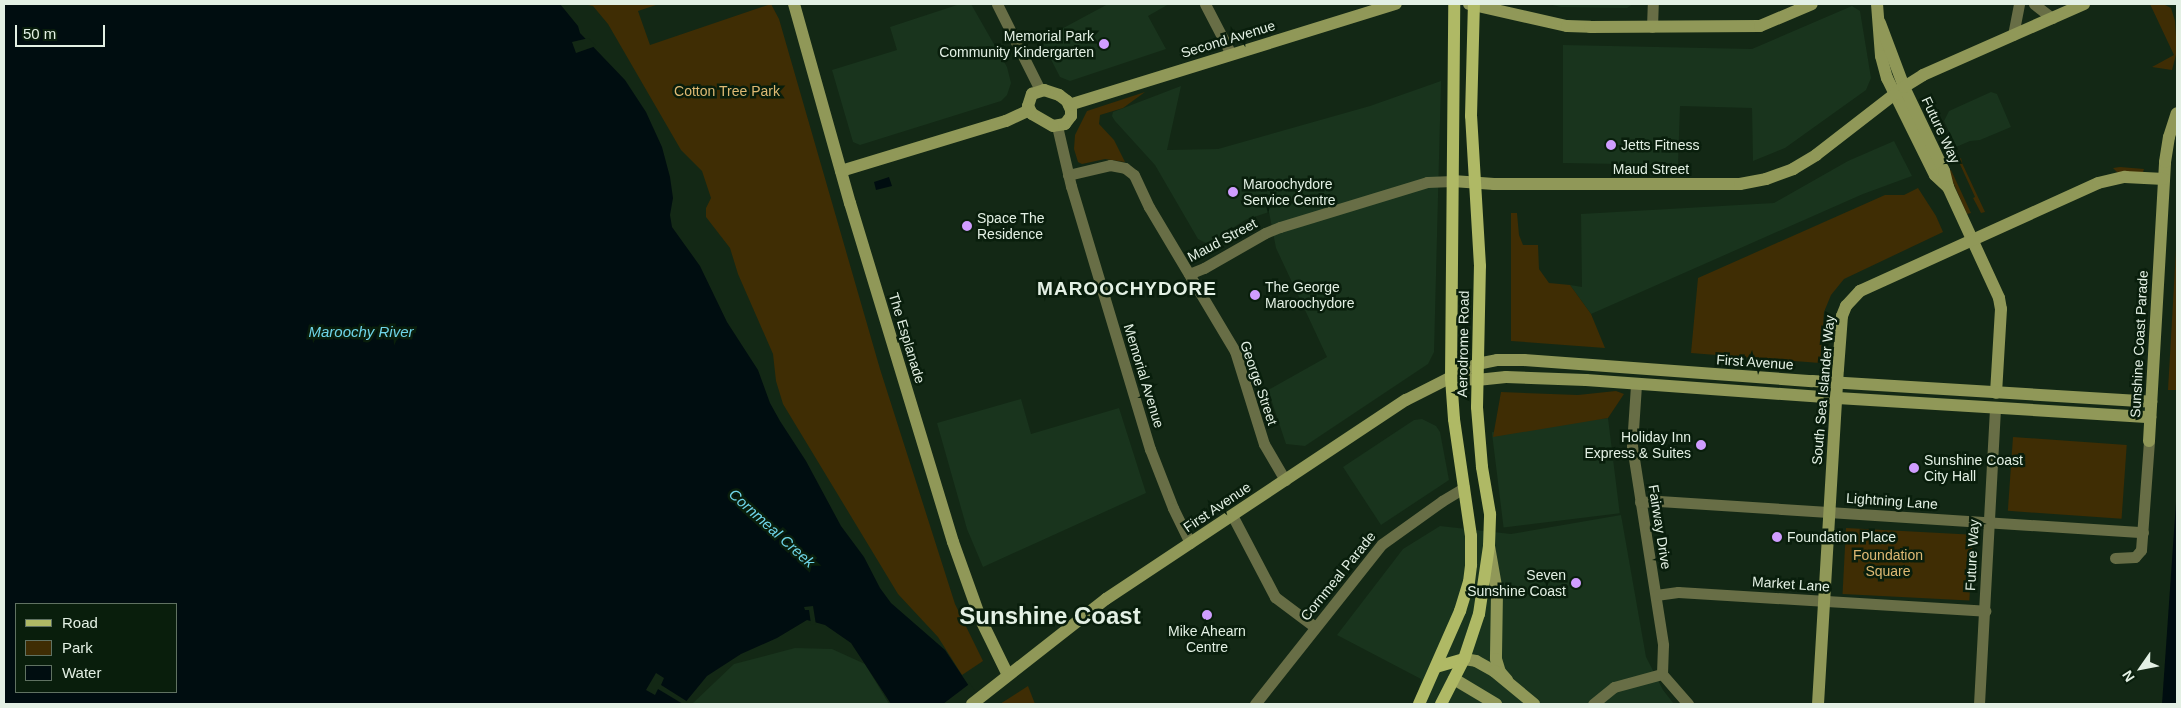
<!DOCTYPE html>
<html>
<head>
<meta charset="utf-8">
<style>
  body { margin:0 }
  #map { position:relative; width:2181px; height:708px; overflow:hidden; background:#132815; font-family:Arial,sans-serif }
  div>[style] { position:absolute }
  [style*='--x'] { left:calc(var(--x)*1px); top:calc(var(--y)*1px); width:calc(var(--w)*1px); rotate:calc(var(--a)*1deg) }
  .built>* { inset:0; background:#19341d; transform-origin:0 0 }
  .green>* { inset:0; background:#3f2d04; transform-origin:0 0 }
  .water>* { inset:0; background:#000d10 }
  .pier>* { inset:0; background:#132815 }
  .street>* { height:11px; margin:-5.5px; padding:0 5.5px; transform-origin:5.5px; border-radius:5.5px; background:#686e46 }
  .secondary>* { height:12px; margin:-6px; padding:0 6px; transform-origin:6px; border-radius:6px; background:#909858 }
  .primary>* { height:12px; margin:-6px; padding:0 6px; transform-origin:6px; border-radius:6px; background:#afb965 }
  .dots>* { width:14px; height:14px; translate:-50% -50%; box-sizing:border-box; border:2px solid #091e0c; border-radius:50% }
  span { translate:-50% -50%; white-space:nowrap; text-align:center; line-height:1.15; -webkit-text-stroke:5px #091e0c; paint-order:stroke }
  .poi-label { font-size:14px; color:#e3f0e4 }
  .right { translate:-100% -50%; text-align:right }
  .left { translate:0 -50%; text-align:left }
  .street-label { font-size:14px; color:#e3f0e4 }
  .park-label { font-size:14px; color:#dfba74 }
  .water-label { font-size:15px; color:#6fd5e8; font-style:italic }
  .district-label { font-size:19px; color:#e3f0e4; font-weight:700; letter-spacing:1px }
  .town-label { font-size:24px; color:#e3f0e4; font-weight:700 }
  .frame { position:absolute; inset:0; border:5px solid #e3f0e4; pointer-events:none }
  .legend { position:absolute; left:15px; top:603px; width:162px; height:90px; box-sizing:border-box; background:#091e0c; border:1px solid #607262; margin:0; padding:6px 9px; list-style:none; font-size:15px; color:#e3f0e4 }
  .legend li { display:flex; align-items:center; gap:10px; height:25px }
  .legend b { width:25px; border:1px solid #607262 }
  .north { position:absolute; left:2116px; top:643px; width:50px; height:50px; -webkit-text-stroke:4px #091e0c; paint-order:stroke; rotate:237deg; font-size:14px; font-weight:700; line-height:20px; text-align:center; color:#e3f0e4 }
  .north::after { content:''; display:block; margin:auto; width:18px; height:22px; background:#e3f0e4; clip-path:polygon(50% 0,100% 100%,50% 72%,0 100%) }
  .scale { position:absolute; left:15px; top:25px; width:90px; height:22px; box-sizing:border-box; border:2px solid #e3f0e4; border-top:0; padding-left:6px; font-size:15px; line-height:18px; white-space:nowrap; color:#e3f0e4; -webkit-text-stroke:4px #091e0c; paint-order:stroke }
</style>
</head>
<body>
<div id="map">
  <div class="built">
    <i style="clip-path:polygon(960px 4px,971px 4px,1007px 67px,1011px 83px,1007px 95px,1001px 101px,860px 145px,853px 142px,832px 70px,897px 50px,890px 27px)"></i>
    <i style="clip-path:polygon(1108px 4px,1169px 4px,1148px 16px,1166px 49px,1070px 81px,1060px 77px,1041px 40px)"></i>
    <i style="clip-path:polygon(1548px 4px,1633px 4px,1627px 8px,1561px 7px)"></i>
    <i style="clip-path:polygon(1852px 6px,1860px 11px,1871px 78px,1866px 90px,1785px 148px,1753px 161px,1752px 108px,1680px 106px,1678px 165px,1563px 163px,1563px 45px,1752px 49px)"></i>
    <i style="clip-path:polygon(1441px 81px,1434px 352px,1428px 364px,1305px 446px,1286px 444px,1268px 390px,1327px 357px,1276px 248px,1269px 212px,1245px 220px,1208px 244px,1198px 239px,1155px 165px,1115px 121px,1112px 116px,1113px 112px,1181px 86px,1167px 150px,1218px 149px,1370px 106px)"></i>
    <i style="clip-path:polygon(1991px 92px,1997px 94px,2011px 127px,1980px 140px,1970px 141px,1956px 147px,1944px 121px,1949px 111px)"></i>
    <i style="clip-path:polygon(1894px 141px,1912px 176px,1863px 194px,1591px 314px,1570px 285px,1582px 287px,1581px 214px,1774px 203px,1848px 161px)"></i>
    <i style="clip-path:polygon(1021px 399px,1031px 434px,1119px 408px,1146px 493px,983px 567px,967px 529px,937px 423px)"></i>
    <i style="left:1608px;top:418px;width:96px;height:117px;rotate:83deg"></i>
    <i style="clip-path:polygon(1422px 419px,1436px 426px,1440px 432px,1449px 480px,1381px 525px,1343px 467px,1414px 420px)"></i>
    <i style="clip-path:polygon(1621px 515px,1646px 657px,1663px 690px,1674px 704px,1416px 704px,1421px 679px,1337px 635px,1403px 549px,1440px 526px,1511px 534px)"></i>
    <i style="clip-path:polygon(795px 648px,832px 649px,865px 664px,889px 704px,692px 704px,734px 664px)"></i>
  </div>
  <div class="green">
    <i style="clip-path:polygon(589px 4px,659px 4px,638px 11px,650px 45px,771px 4px,779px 19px,880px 369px,955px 604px,983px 661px,962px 675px,938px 637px,898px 594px,783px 404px,776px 381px,773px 354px,738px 274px,730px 248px,706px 217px,706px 208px,711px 198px,702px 171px,681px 150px,608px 24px,593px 6px,588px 5px)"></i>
    <i style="clip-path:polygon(2150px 4px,2163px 4px,2171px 8px,2175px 21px,2177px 51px,2172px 70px,2152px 67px,2174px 55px)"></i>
    <i style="clip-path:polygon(1145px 92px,1123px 108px,1100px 115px,1099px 124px,1114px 140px,1125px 162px,1105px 159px,1082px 164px,1078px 162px,1074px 149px,1075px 135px,1087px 111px)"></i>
    <i style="clip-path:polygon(1961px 158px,1962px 163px,1985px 212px,1981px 213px,1973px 198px,1975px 197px,1958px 160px)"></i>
    <i style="clip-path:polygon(2120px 167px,2144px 169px,2143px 172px,2117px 172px,2113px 168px)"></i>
    <i style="clip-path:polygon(1951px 170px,1971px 213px,1967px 214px,1948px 171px)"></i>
    <i style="clip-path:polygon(1918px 188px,1936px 216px,1943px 232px,1844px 279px,1831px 295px,1824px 312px,1820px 363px,1691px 353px,1698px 278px,1885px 195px,1904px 195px)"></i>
    <i style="clip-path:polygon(1511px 213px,1517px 213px,1519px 235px,1523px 245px,1538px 245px,1539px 269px,1549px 283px,1570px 285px,1591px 314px,1605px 348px,1511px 341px)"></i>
    <i style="clip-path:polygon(2177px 233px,2177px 390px,2168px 390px)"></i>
    <i style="clip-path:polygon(1616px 391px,1624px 394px,1608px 418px,1493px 437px,1501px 392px,1578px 395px)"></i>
    <i style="left:2013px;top:437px;width:114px;height:74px;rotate:4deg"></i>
    <i style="left:1846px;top:528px;width:127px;height:66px;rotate:3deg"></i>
    <i style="clip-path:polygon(1028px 686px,1035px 704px,1000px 704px)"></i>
  </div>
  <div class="water">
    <i style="clip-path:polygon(evenodd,4px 4px,560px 4px,578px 26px,580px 33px,625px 80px,646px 112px,662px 147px,670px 177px,673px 198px,670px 215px,672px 227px,700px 266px,727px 322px,758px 370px,770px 403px,780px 421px,806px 461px,841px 526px,864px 557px,880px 588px,891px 603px,945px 650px,981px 704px,891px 704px,851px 643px,825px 625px,807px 620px,777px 638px,741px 654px,707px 676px,684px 704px,4px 704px,4px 4px,16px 604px,176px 604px,176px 692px,16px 692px,16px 604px)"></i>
    <i style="clip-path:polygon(889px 177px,892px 186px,876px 190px,874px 182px)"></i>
    <i style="clip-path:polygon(2177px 488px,2177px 704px,2162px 704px)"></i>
  </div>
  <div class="pier">
    <i style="clip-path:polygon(589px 38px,596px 46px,576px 53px,572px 42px)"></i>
    <i style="clip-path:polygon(813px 606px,816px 625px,811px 624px,809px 610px,805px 610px,804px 607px)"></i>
    <i style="clip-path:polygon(656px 673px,664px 678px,661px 685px,688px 702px,687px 704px,683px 704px,658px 689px,655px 695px,646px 690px)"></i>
    <i style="clip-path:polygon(969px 682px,984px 704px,943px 704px,968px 685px)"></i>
  </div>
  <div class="street">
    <i style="--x:997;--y:4;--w:96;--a:63.4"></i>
    <i style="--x:1205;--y:4;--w:56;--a:62.5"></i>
    <i style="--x:2034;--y:4;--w:23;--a:38"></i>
    <i style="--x:1652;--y:27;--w:23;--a:-88"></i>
    <i style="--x:2013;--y:35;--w:32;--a:-79"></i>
    <i style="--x:1057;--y:126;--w:62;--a:76.9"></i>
    <i style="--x:1071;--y:186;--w:275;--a:73.3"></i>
    <i style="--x:1150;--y:449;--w:63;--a:68.7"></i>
    <i style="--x:1173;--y:508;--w:39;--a:64"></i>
    <i style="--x:1068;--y:175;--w:43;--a:-13.4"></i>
    <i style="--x:1110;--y:165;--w:15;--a:11"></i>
    <i style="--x:1125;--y:168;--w:11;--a:38"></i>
    <i style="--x:1134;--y:175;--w:35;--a:65"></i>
    <i style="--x:1149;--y:207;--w:168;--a:59.2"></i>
    <i style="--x:1235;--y:351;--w:97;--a:72.7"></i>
    <i style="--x:1264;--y:444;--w:42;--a:59.7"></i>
    <i style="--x:1189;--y:274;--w:16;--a:-22"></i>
    <i style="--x:1204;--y:268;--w:70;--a:-29.8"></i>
    <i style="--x:1265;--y:233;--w:16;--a:-22"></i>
    <i style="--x:1280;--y:227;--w:154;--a:-17"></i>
    <i style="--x:1427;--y:182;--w:26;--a:-2"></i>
    <i style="--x:1636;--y:385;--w:61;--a:93.8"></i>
    <i style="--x:1632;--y:446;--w:201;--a:81.1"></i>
    <i style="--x:1663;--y:645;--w:29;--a:92"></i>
    <i style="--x:1640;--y:502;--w:19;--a:-3"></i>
    <i style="--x:1659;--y:501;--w:485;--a:3.7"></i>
    <i style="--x:1232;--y:515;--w:93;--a:62.3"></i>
    <i style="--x:1275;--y:597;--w:50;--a:36.9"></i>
    <i style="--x:2115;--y:558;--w:20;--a:-3"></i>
    <i style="--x:2135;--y:557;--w:9;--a:-49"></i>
    <i style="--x:2141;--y:550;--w:109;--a:-85.8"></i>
    <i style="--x:1656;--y:595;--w:22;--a:-8"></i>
    <i style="--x:1678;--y:592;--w:308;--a:3.5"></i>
    <i style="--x:1662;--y:674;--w:40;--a:49"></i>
    <i style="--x:1255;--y:704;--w:204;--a:-51.6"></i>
    <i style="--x:1382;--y:544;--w:74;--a:-35.6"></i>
    <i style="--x:1442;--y:501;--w:26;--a:-31"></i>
    <i style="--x:1593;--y:704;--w:27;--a:-39"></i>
    <i style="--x:1614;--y:687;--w:50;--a:-15.2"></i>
    <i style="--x:1979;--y:704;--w:297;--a:-86.9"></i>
  </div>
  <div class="secondary">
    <i style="--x:794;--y:4;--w:207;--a:74.3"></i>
    <i style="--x:850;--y:203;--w:354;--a:73.1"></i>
    <i style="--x:953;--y:542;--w:83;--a:70.3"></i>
    <i style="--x:981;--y:620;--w:61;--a:63.9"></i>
    <i style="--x:1469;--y:4;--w:100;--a:12.7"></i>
    <i style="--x:1567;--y:26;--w:23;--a:2"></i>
    <i style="--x:1590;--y:27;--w:170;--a:-0.3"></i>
    <i style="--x:1760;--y:26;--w:56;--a:-22.9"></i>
    <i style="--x:1877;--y:4;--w:52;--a:85.6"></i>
    <i style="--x:1881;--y:56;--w:23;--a:75"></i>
    <i style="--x:1887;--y:78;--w:108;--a:63.7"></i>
    <i style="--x:1935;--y:175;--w:18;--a:43"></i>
    <i style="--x:1880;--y:23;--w:68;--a:69.4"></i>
    <i style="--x:1904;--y:87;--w:93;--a:64.5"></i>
    <i style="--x:1944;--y:171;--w:16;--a:76"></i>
    <i style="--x:1948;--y:187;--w:122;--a:65.3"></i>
    <i style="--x:1999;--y:298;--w:11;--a:80"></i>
    <i style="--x:2001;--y:309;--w:84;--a:93.4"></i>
    <i style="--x:1044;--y:90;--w:16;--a:18"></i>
    <i style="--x:1059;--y:95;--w:10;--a:37"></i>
    <i style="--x:1067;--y:101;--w:10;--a:66"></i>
    <i style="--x:1071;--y:110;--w:6;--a:90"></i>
    <i style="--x:1071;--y:116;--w:10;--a:127"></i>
    <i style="--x:1065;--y:124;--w:12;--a:171"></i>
    <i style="--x:1053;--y:126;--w:24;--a:-150"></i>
    <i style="--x:1032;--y:114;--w:9;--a:-117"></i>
    <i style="--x:1028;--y:106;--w:13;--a:-72"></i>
    <i style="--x:1032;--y:94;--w:13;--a:-18"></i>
    <i style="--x:1069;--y:105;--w:342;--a:-17.2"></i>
    <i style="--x:841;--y:171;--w:172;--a:-16.9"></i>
    <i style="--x:1006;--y:121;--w:26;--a:-25"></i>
    <i style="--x:1453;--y:181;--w:41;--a:4.2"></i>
    <i style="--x:1494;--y:184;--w:246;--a:0"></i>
    <i style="--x:1740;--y:184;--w:26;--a:-11"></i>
    <i style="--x:1766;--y:179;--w:29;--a:-20"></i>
    <i style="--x:1793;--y:169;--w:27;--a:-31"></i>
    <i style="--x:1816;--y:155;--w:111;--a:-37.7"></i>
    <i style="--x:1904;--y:87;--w:22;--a:-32"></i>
    <i style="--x:1923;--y:75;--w:176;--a:-23.8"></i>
    <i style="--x:1451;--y:378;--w:26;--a:4"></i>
    <i style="--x:1477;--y:380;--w:29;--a:-6"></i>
    <i style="--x:1506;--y:377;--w:80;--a:2.1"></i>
    <i style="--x:1586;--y:380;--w:236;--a:4.1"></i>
    <i style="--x:1821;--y:397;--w:330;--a:3.5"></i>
    <i style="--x:2149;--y:441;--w:279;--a:-86.7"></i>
    <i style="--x:2165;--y:162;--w:25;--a:-81"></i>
    <i style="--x:2169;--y:137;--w:25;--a:-72"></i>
    <i style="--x:1489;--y:546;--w:47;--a:80.1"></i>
    <i style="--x:1497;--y:592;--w:67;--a:90.9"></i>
    <i style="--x:1496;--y:659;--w:14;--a:73"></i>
    <i style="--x:1500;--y:672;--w:11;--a:49"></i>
    <i style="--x:1464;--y:659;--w:12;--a:9"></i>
    <i style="--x:1476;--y:661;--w:21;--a:29"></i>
    <i style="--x:1494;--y:671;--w:52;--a:39.5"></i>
    <i style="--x:1454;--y:679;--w:49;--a:30.8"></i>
    <i style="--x:972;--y:704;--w:170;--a:-38.1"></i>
    <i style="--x:1106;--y:599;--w:360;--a:-33.6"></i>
    <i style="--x:1406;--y:400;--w:80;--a:-26.9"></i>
    <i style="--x:1477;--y:364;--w:20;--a:-11"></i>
    <i style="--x:1497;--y:360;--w:27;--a:0"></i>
    <i style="--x:1524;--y:360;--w:289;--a:4.2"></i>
    <i style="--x:1812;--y:381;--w:340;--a:3.5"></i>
    <i style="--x:1818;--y:704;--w:336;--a:-86.6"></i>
    <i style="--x:1838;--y:369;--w:53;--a:-85.7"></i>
    <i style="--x:1842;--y:316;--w:11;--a:-68"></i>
    <i style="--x:1846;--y:306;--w:21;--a:-47"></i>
    <i style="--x:1860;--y:291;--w:261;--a:-24.4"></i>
    <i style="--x:2098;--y:183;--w:28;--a:-13"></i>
    <i style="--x:2125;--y:177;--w:39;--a:3"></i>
  </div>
  <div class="primary">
    <i style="--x:1436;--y:667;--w:29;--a:-16"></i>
    <i style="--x:1419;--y:704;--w:102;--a:-66.2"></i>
    <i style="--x:1460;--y:611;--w:30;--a:-73"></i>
    <i style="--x:1469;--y:582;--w:17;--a:-83"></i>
    <i style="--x:1471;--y:565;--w:29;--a:-90"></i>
    <i style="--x:1471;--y:536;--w:118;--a:-98.3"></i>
    <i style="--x:1454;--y:419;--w:41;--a:-94.2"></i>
    <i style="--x:1451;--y:378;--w:374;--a:-89.5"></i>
    <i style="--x:1441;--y:704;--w:51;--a:-62.9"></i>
    <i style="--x:1464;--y:659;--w:47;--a:-71.6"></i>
    <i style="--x:1479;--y:614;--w:69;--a:-81.6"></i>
    <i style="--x:1489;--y:546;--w:32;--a:-88"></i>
    <i style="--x:1490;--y:514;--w:48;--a:-99.7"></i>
    <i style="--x:1482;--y:467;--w:60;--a:-94.8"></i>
    <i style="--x:1477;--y:407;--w:141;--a:-88.8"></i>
    <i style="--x:1480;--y:266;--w:150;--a:-93.4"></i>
    <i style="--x:1471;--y:116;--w:112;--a:-88.5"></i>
  </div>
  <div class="dots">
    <i style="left:1104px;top:44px;background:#d09dff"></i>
    <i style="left:1611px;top:145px;background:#d09dff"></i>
    <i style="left:1233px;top:192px;background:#d09dff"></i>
    <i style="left:967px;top:226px;background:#d09dff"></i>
    <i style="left:1255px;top:295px;background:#d09dff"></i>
    <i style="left:1701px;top:445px;background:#d09dff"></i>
    <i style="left:1914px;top:468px;background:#d09dff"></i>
    <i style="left:1777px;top:537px;background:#d09dff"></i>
    <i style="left:1576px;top:583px;background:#d09dff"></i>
    <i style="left:1207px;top:615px;background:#d09dff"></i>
  </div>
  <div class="poi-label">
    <span class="right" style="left:1094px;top:44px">Memorial Park<br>Community Kindergarten</span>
    <span class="left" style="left:1621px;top:145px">Jetts Fitness</span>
    <span class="left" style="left:1243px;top:192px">Maroochydore<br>Service Centre</span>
    <span class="left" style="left:977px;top:226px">Space The<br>Residence</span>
    <span class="left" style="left:1265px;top:295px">The George<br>Maroochydore</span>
    <span class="right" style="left:1691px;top:445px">Holiday Inn<br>Express &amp; Suites</span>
    <span class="left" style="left:1924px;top:468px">Sunshine Coast<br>City Hall</span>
    <span class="left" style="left:1787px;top:537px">Foundation Place</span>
    <span class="right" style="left:1566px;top:583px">Seven<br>Sunshine Coast</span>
    <span style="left:1207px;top:639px">Mike Ahearn<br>Centre</span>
  </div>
  <div class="street-label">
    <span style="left:1228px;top:39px;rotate:-17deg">Second Avenue</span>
    <span style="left:1941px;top:130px;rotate:65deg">Future Way</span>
    <span style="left:1651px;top:169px">Maud Street</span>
    <span style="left:1222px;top:240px;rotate:-28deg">Maud Street</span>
    <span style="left:907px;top:338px;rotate:73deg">The Esplanade</span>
    <span style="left:1463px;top:344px;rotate:-89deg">Aerodrome Road</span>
    <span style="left:2139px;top:344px;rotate:-87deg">Sunshine Coast Parade</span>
    <span style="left:1755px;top:362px;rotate:4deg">First Avenue</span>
    <span style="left:1144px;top:376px;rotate:73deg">Memorial Avenue</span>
    <span style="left:1259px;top:383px;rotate:71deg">George Street</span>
    <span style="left:1823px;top:390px;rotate:-85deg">South Sea Islander Way</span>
    <span style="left:1892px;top:501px;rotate:4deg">Lightning Lane</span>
    <span style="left:1217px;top:507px;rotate:-34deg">First Avenue</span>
    <span style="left:1660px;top:527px;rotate:81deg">Fairway Drive</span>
    <span style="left:1972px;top:555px;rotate:-87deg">Future Way</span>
    <span style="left:1338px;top:576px;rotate:-51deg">Cornmeal Parade</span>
    <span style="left:1791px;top:584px;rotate:4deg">Market Lane</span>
  </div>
  <div class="park-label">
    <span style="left:727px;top:91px">Cotton Tree Park</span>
    <span style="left:1888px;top:563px">Foundation<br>Square</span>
  </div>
  <div class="water-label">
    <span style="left:361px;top:332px">Maroochy River</span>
    <span style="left:772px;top:528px;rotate:42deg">Cornmeal Creek</span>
  </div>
  <div class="district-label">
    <span style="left:1127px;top:289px">MAROOCHYDORE</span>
  </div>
  <div class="town-label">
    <span style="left:1050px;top:616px">Sunshine Coast</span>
  </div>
  <div class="frame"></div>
  <ul class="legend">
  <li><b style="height:6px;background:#afb965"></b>Road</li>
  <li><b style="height:14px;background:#3f2d04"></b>Park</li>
  <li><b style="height:14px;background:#000d10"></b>Water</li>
  </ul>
  <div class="north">N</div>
  <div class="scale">50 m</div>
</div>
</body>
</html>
